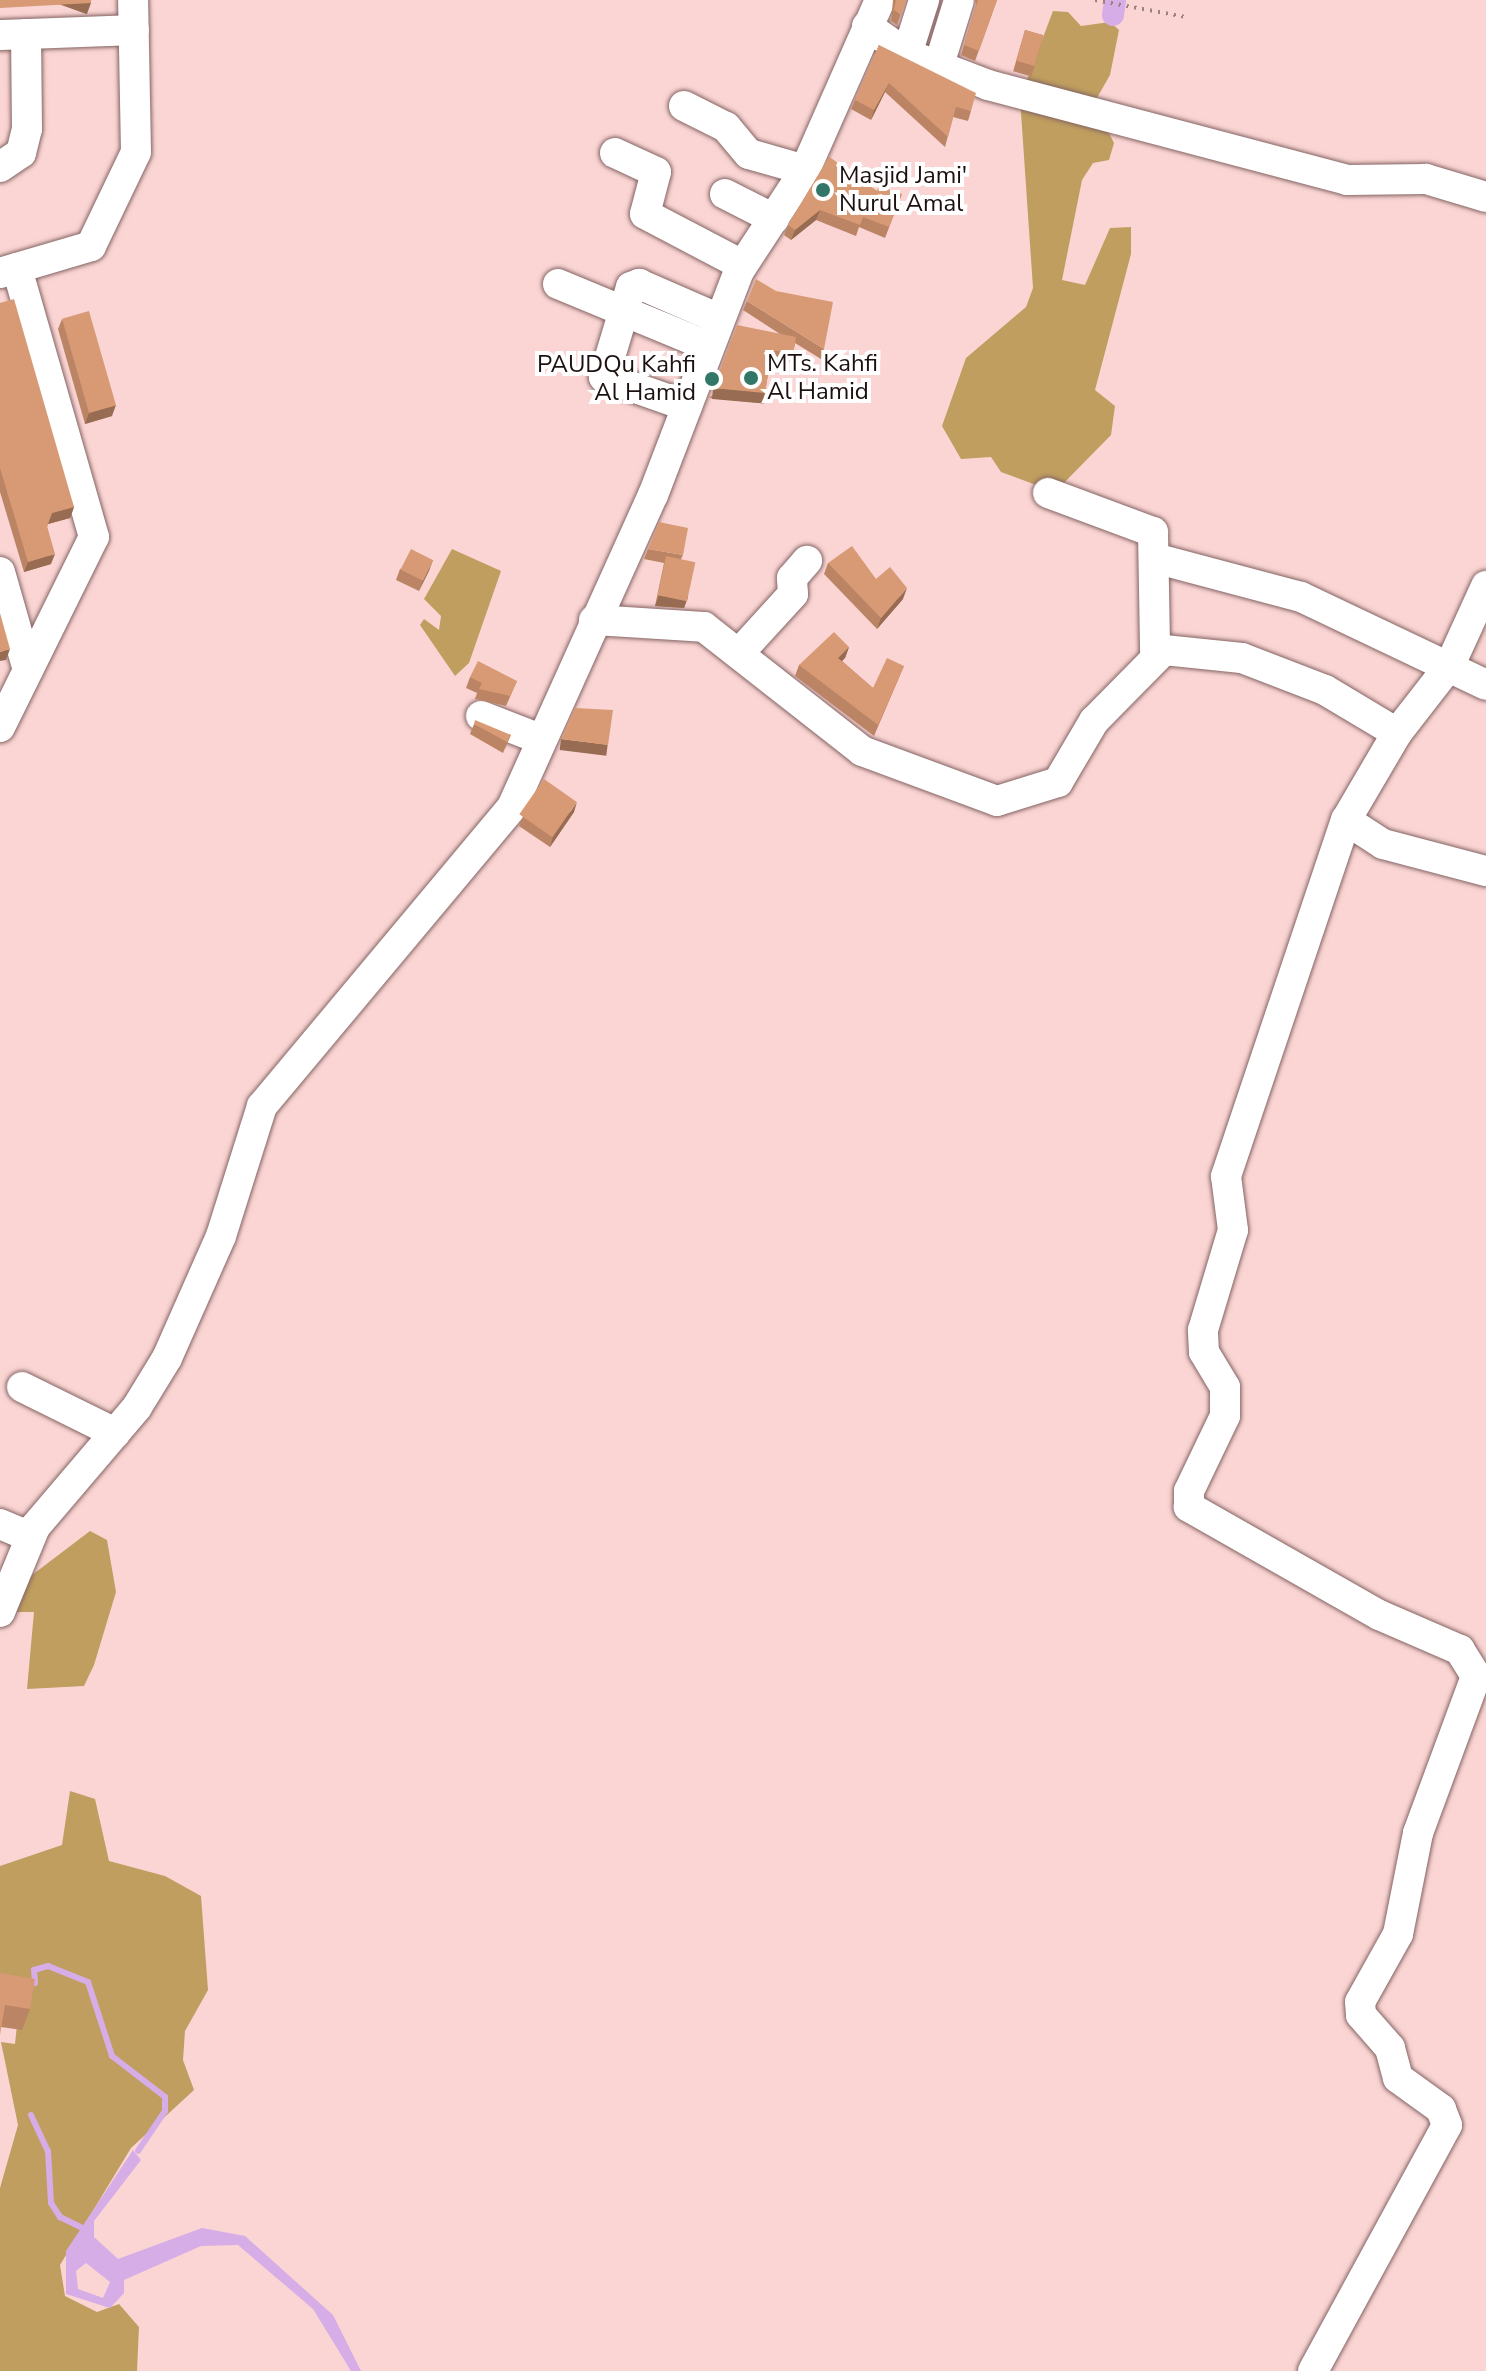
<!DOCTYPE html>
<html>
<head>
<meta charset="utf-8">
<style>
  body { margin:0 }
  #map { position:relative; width:1486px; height:2371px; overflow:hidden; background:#fad5d4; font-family:"Nunito Sans",sans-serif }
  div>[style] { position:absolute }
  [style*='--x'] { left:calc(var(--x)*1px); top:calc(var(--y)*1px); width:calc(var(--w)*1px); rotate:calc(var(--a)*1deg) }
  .forest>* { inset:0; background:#bf9e5f }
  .water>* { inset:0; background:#d6ade6 }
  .stream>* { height:6px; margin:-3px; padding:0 3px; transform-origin:3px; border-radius:3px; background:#d6ade6 }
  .canal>* { height:22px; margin:-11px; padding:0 11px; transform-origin:11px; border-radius:11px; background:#d6ade6 }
  .path>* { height:4px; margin-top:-2px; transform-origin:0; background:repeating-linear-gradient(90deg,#9b8180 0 2px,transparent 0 8px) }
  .roads { filter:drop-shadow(0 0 2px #846463) drop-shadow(0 0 2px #846463) }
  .minor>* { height:30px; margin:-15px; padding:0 15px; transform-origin:15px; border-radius:15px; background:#fff }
  .wall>* { inset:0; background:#ba8465; transform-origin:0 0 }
  .shaded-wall>* { inset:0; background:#976c52; transform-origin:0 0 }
  .building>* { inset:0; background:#d89a75; transform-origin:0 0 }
  .dots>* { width:22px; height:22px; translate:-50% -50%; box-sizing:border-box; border:4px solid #fff; border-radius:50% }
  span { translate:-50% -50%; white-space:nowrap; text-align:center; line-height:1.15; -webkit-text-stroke:8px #fff; paint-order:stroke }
  .poi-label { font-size:24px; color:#1c1010 }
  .left { translate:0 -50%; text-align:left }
  .right { translate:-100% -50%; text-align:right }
</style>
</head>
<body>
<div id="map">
  <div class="forest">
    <i style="clip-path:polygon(1053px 11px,1068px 12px,1081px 26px,1110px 22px,1119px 30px,1110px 75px,1094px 103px,1114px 143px,1109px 160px,1093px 163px,1082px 180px,1062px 280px,1085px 285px,1110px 228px,1131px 227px,1131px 254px,1095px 390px,1115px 406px,1111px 435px,1055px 492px,1001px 472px,991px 457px,961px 459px,942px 426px,966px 358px,1026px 307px,1033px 288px,1020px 98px)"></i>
    <i style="clip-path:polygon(452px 549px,501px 571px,469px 663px,455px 676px,420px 625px,424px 619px,439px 630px,441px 616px,424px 599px)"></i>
    <i style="clip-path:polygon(90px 1531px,107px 1540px,116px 1592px,94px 1665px,84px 1686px,27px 1689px,34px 1612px,9px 1612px,15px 1588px)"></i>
    <i style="clip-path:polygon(70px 1791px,95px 1799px,109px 1861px,165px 1876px,201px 1896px,208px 1990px,185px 2031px,183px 2060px,194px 2090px,131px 2148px,60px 2265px,65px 2296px,97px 2312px,119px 2304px,139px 2327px,137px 2371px,0 2371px,0 2188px,18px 2125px,1px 2042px,15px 2044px,20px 1996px,0 1990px,0 1866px,62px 1845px)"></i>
  </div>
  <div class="water">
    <i style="clip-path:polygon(evenodd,133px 2150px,141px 2160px,94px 2221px,94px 2237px,118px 2259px,202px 2228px,245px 2236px,333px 2315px,361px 2371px,351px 2371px,313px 2309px,238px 2245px,201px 2246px,124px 2280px,124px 2293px,110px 2308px,66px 2294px,66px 2251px,133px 2150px,86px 2263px,110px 2282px,103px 2298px,78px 2289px,76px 2271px,86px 2263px)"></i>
  </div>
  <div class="stream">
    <i style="--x:35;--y:1983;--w:13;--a:-94"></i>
    <i style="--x:34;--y:1970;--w:15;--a:-16"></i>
    <i style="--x:48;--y:1966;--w:43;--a:21.8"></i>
    <i style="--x:88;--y:1982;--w:78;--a:72"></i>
    <i style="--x:112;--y:2056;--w:67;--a:37.7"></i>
    <i style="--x:165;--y:2097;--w:14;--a:90"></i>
    <i style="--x:165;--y:2111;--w:48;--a:124"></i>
    <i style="--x:31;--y:2115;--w:40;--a:65"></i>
    <i style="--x:48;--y:2151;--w:52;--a:86.7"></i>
    <i style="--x:51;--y:2203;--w:17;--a:57"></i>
    <i style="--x:60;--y:2217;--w:28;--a:26"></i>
  </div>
  <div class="canal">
    <i style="--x:1113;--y:15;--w:15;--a:-82"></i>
  </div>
  <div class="path">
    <i style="--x:1095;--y:0;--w:93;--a:10.6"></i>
  </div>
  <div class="roads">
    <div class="minor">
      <i style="--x:867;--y:26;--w:49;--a:35"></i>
      <i style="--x:907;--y:54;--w:87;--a:20.9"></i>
      <i style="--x:988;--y:85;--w:371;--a:14.8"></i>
      <i style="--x:1347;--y:180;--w:79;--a:-0.7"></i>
      <i style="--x:1426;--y:179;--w:63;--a:16.7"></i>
      <i style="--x:0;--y:35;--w:134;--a:-2.1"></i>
      <i style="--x:907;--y:54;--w:57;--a:-72.5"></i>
      <i style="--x:938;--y:68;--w:71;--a:-72.8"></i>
      <i style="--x:684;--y:106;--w:47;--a:26.6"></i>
      <i style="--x:726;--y:127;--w:35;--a:50"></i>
      <i style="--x:749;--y:154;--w:58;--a:15.9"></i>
      <i style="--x:615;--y:153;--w:45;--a:24.9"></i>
      <i style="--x:656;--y:172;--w:43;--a:104.7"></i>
      <i style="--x:645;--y:214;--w:110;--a:27.7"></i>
      <i style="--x:0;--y:167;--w:25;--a:-34"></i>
      <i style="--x:21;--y:153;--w:25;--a:-76"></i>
      <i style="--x:27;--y:129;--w:95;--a:-90.6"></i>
      <i style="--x:725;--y:194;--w:55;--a:27"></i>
      <i style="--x:0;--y:273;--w:95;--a:-16.5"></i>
      <i style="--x:91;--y:246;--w:104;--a:-64.4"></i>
      <i style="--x:136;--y:152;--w:152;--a:-91.1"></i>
      <i style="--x:558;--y:284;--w:162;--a:22.5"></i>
      <i style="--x:687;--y:406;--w:88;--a:-160.7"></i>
      <i style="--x:604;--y:377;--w:94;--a:-73.3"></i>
      <i style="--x:631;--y:287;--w:9;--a:-21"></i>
      <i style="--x:639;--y:284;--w:87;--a:23.6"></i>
      <i style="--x:1048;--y:493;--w:112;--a:20.4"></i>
      <i style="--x:1153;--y:532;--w:120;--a:89"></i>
      <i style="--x:1158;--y:559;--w:148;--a:14.9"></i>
      <i style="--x:1301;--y:597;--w:205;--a:25.4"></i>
      <i style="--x:0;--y:572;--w:102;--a:74.1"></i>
      <i style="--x:594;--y:620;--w:110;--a:3.6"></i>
      <i style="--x:704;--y:627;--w:201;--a:38.1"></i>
      <i style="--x:862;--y:751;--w:144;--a:20.3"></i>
      <i style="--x:997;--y:801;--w:64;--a:-17.3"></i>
      <i style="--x:1058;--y:782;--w:71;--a:-59.5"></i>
      <i style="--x:1094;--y:721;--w:100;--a:-45.4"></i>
      <i style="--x:1164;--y:650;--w:78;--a:5.9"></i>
      <i style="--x:1242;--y:658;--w:89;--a:21.1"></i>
      <i style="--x:1325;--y:690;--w:84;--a:30.8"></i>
      <i style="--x:741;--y:651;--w:77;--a:-47.6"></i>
      <i style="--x:793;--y:594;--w:16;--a:-94"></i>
      <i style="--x:792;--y:578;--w:23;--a:-49"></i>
      <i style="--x:481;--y:716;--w:63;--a:21.3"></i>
      <i style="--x:0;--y:727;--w:212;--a:-63.7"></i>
      <i style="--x:94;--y:537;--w:280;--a:-106"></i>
      <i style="--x:1346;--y:820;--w:44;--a:33"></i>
      <i style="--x:1383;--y:844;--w:106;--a:14.7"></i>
      <i style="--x:22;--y:1387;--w:104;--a:26.3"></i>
      <i style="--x:0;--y:1524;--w:33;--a:23"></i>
      <i style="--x:0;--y:1612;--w:92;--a:-67.6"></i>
      <i style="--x:35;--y:1527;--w:157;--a:-49.6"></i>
      <i style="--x:137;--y:1407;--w:57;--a:-58.5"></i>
      <i style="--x:167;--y:1358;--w:133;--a:-66.1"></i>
      <i style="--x:221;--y:1236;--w:136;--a:-72.5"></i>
      <i style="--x:262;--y:1106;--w:390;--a:-50.1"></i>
      <i style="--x:512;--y:807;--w:342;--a:-65.7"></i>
      <i style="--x:653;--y:495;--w:240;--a:-69"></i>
      <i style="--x:739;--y:271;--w:121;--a:-56.8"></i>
      <i style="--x:805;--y:170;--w:186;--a:-66.2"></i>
      <i style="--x:1313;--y:2371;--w:280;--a:-61.4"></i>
      <i style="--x:1447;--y:2125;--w:17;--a:-111"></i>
      <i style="--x:1441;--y:2109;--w:53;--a:-144.2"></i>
      <i style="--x:1398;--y:2078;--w:31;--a:-105"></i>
      <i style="--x:1390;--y:2048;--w:44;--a:-131.3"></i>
      <i style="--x:1361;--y:2015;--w:13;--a:-94"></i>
      <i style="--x:1360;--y:2002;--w:78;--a:-60.8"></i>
      <i style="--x:1398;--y:1934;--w:103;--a:-78.8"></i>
      <i style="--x:1418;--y:1833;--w:167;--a:-69.7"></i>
      <i style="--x:1476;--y:1676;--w:31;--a:-122"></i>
      <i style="--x:1460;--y:1650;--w:88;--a:-156.6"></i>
      <i style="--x:1379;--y:1615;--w:219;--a:-150.4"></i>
      <i style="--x:1189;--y:1507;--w:16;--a:-90"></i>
      <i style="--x:1189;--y:1491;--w:83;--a:-64.4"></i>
      <i style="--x:1225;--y:1416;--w:29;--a:-90"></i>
      <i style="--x:1225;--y:1387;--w:41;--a:-121"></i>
      <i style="--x:1204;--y:1352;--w:22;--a:-93"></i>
      <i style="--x:1203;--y:1330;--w:104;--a:-73.3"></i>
      <i style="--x:1233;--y:1230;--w:54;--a:-97.4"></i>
      <i style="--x:1226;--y:1176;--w:376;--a:-71.4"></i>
      <i style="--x:1346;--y:820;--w:101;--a:-59.6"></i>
      <i style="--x:1397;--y:733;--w:86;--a:-52.1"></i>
      <i style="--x:1450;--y:665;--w:87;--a:-65.5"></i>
    </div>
  </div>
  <div class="wall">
    <i style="clip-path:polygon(893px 0,906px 0,897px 25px,891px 21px)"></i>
    <i style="clip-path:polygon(975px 0,997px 0,975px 61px,961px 55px,976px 5px)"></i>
    <i style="left:1025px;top:30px;width:19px;height:43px;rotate:16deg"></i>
    <i style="clip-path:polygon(879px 45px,971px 111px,968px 121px,953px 117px,945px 147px,885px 92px,871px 120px,851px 109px)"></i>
    <i style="clip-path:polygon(829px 157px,877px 191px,902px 194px,885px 238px,859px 227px,856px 236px,816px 220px,791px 240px,784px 235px,788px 225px)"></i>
    <i style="clip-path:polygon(747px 301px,824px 349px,821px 359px,795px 343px,793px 354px,789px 364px,770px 361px,765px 393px,761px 403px,709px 398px,780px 334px,743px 310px)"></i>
    <i style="clip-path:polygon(0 303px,74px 507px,70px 518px,48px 524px,47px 527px,51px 564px,24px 572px,0 492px)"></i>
    <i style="clip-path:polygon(62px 319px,112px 416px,85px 424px,58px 329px)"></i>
    <i style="clip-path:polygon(648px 549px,683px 555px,681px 559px,688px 597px,684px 608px,655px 606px,664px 563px,644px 559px)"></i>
    <i style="clip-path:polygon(433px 560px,419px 591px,396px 580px,400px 569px)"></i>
    <i style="clip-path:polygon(828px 563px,876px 579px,903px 599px,877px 629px,824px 574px)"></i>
    <i style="clip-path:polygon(849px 647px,845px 658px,842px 661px,873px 688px,904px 666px,874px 736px,795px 676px,799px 665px)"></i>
    <i style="clip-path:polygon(470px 677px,517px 681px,506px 706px,475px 699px,477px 693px,466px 688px)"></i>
    <i style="clip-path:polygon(474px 724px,511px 735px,503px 753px,470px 734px)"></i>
    <i style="clip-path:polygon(574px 812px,550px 847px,519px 826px,523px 816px)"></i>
    <i style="clip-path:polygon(0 1973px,30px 2009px,22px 2030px,1px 2027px)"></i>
  </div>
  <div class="shaded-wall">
    <i style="left:91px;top:3px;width:12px;height:91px;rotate:110deg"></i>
    <i style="clip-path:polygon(889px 83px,885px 92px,871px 120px,874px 110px)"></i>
    <i style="clip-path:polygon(820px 210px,816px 220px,791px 240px,795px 230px)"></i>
    <i style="left:713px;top:388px;width:52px;height:11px;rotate:5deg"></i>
    <i style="clip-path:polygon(116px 405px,112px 416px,85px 424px,89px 413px)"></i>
    <i style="clip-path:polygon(74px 507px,70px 518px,48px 524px,52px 513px)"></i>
    <i style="clip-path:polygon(55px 554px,51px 564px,24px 572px,28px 562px)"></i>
    <i style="clip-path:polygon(433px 560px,429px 571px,419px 591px,423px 581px)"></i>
    <i style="clip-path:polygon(907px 588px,903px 599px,877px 629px,881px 618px)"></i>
    <i style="clip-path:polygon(659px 595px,688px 597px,684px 608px,655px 606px)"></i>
    <i style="clip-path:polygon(849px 647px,845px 658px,834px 669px,838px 658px)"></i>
    <i style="clip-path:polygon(10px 649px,6px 660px,0 661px,0 652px)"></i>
    <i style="left:561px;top:739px;width:47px;height:11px;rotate:7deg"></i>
    <i style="clip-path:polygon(577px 802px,574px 812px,550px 847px,553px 837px)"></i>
  </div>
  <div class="building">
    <i style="clip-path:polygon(0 0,91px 0,91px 3px,0 8px)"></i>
    <i style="clip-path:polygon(896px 0,906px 0,901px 15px,894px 10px)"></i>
    <i style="clip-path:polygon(978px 0,997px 0,979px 51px,964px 45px)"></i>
    <i style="left:1025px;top:30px;width:19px;height:32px;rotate:16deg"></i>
    <i style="clip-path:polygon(879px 45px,976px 93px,971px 111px,956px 107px,948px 137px,889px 83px,874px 110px,855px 100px)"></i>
    <i style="clip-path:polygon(829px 157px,877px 191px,879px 186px,902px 194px,889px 227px,863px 217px,860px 225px,820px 210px,795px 230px,788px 225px)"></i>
    <i style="clip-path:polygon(756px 279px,776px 291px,833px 302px,824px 349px,747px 301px)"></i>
    <i style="clip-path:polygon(14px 299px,74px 507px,52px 513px,47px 526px,55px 554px,28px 562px,0 468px,0 303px)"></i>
    <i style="left:89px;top:311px;width:98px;height:28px;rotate:74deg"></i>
    <i style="clip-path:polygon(737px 325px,796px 337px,793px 354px,772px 350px,765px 393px,713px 388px)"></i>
    <i style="clip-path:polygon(659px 522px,688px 528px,683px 555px,648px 549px)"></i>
    <i style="clip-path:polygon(852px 546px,876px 579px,890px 567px,907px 588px,881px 618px,828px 563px)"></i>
    <i style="left:411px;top:549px;width:25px;height:23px;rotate:27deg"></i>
    <i style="left:666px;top:556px;width:30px;height:40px;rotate:12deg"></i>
    <i style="clip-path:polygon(0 613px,10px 649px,0 652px)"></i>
    <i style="clip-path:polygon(834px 632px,849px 647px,838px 658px,873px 688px,887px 658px,904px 666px,878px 725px,799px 665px)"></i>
    <i style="clip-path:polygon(478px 661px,517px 681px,510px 696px,479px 689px,482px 683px,470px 677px)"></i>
    <i style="clip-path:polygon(575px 708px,613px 710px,608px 745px,561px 739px)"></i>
    <i style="clip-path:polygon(475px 720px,511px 735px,507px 742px,474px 724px)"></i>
    <i style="left:544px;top:779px;width:40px;height:43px;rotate:35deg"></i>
    <i style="clip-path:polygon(0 1973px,35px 1979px,30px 2009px,5px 2005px,0 2035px)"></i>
  </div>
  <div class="dots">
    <i style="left:823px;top:190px;background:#327668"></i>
    <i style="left:751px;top:378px;background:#327668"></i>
    <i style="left:712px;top:379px;background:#327668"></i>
  </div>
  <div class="poi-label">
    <span class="left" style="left:839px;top:190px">Masjid Jami'<br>Nurul Amal</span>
    <span class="left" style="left:767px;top:378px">MTs. Kahfi<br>Al Hamid</span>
    <span class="right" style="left:696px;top:379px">PAUDQu Kahfi<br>Al Hamid</span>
  </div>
</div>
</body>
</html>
